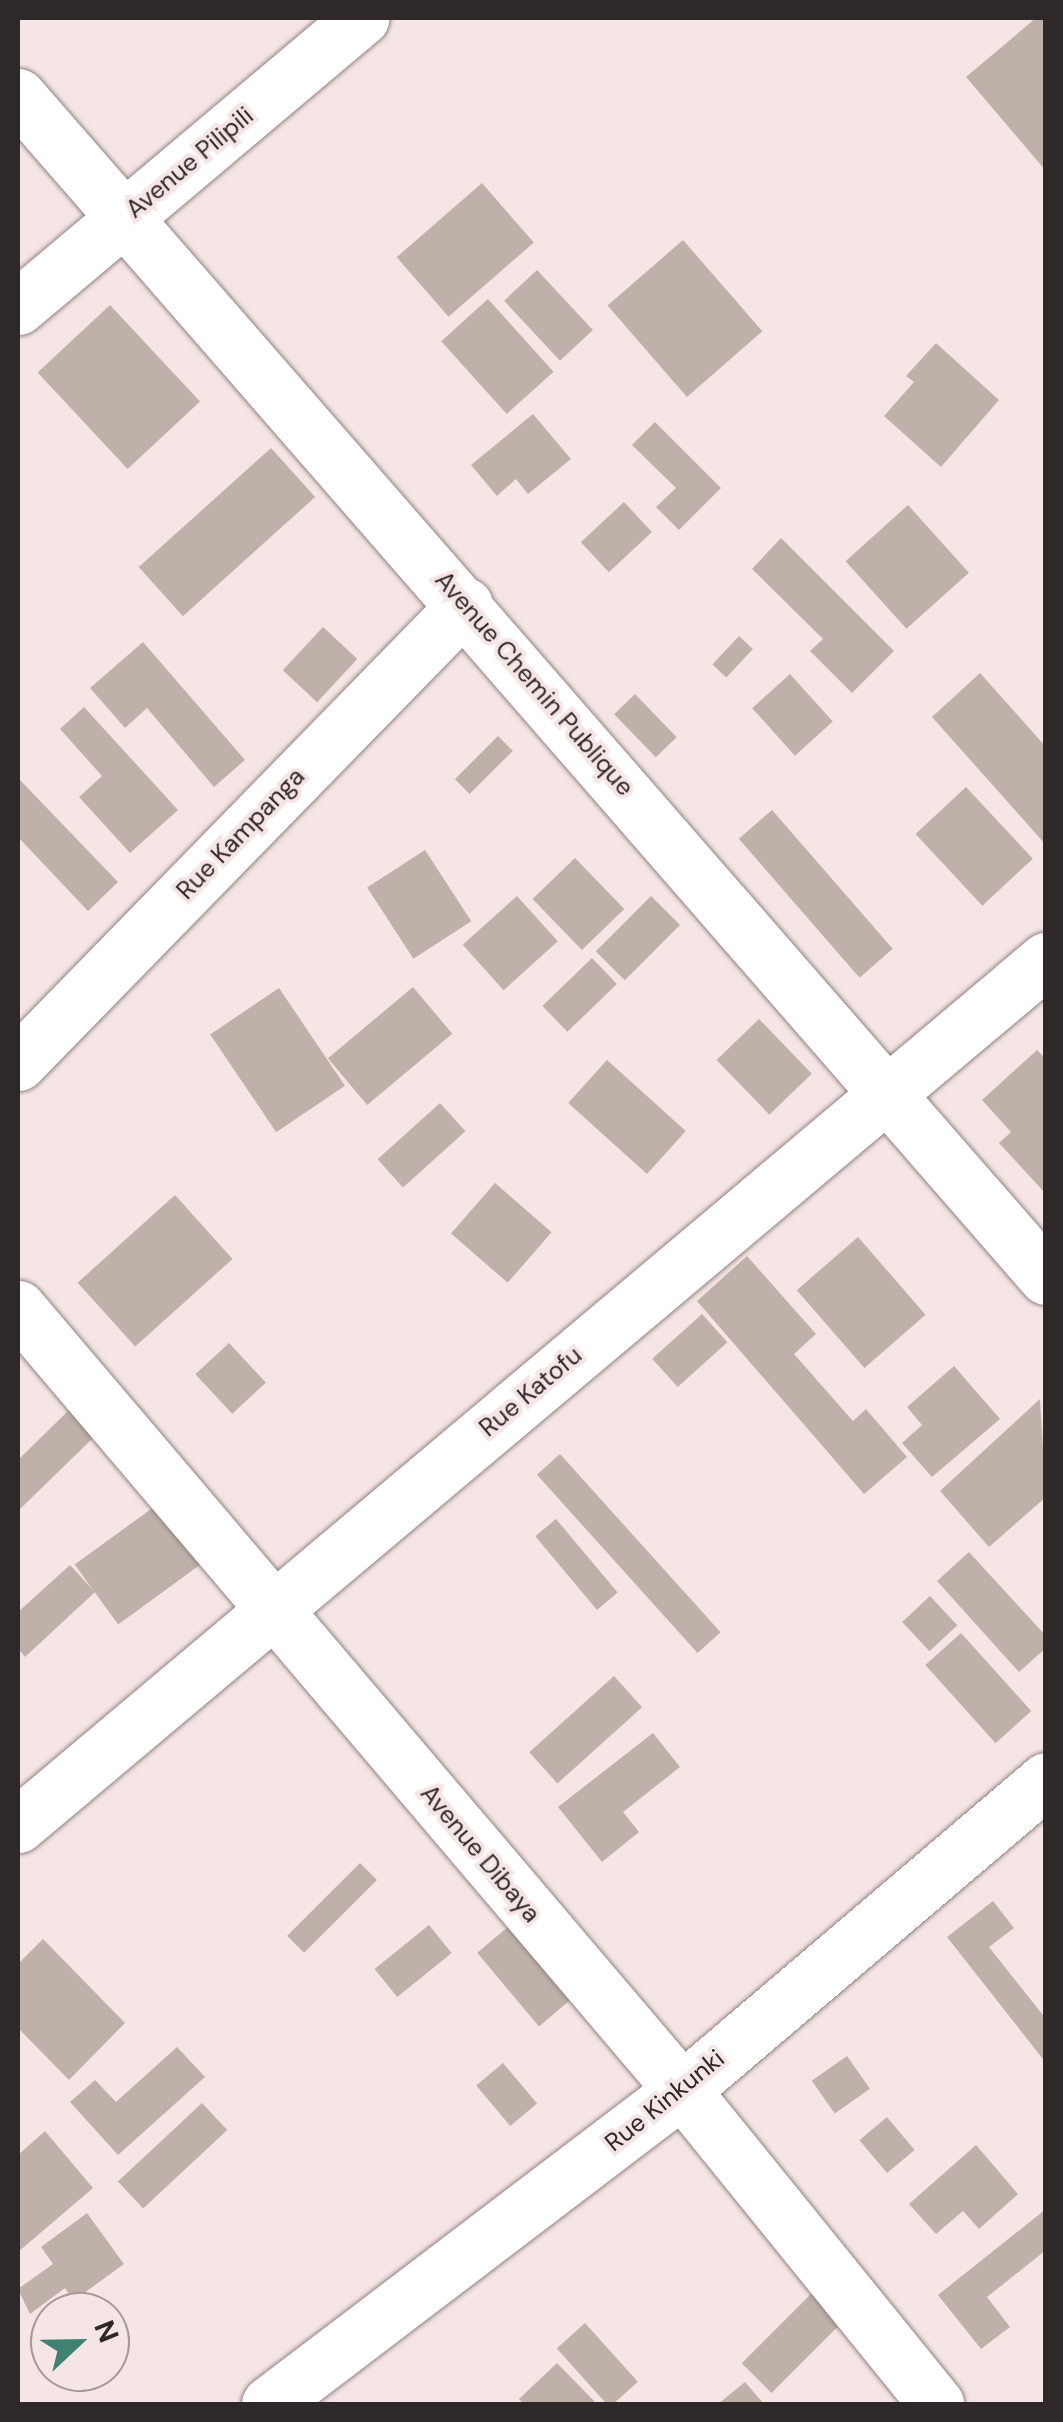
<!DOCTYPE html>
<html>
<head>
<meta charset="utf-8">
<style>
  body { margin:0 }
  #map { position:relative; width:1063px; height:2422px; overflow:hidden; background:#f6e5e5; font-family:"DM Sans",sans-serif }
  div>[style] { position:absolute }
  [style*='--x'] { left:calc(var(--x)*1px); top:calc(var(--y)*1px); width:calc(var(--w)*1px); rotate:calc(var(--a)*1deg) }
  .building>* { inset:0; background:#beb1a9; transform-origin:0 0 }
  .roads { filter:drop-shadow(0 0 2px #928282) drop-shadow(0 0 2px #928282) }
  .minor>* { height:55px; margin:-27.5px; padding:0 27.5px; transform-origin:27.5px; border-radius:27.5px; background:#fff }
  span { translate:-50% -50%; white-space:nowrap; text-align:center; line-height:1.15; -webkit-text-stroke:8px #f6e5e5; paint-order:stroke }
  .street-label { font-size:25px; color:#2f2828 }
  .frame { position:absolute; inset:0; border:20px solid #2f2828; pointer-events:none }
  .north { position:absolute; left:30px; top:2292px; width:100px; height:100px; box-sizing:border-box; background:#f6e5e5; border:2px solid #a69999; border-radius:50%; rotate:68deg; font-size:28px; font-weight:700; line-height:40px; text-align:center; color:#2f2828 }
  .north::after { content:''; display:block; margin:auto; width:35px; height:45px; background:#408172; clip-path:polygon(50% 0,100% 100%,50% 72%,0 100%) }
</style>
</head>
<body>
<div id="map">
  <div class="building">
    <i style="clip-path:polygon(1036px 18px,1046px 18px,1046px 171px,966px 77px)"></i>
    <i style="left:482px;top:183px;width:79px;height:113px;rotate:49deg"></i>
    <i style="left:683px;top:240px;width:121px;height:100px;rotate:49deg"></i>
    <i style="left:537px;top:270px;width:82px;height:45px;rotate:47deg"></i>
    <i style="left:488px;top:299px;width:98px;height:63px;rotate:48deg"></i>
    <i style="left:110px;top:305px;width:132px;height:99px;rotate:47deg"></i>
    <i style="clip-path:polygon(936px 343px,999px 400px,941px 467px,884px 416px,914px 382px,906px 376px)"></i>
    <i style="clip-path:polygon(533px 414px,571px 459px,528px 494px,516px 479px,497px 496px,471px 465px)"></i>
    <i style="clip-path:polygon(655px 422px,721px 488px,679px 530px,656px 507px,676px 488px,632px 445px)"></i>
    <i style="left:271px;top:448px;width:66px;height:178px;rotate:48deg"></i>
    <i style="left:624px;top:502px;width:41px;height:59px;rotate:47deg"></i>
    <i style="left:908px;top:505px;width:91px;height:84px;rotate:48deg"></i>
    <i style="clip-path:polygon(781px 538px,894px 651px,852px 693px,810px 651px,823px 639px,752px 569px)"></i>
    <i style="left:323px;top:627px;width:47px;height:59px;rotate:43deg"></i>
    <i style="left:739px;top:636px;width:19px;height:39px;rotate:43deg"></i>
    <i style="clip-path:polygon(143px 642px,245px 760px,214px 787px,147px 708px,125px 728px,90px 688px)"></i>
    <i style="clip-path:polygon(980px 673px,1046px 747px,1046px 845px,932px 717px)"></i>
    <i style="left:790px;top:674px;width:64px;height:51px;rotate:48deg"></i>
    <i style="left:635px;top:694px;width:60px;height:29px;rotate:46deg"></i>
    <i style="clip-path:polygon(84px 707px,178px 810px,130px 853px,79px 797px,102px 776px,60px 729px)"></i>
    <i style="left:498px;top:736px;width:21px;height:61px;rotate:45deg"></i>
    <i style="clip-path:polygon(20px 780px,118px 882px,88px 911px,18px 837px)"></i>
    <i style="left:966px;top:787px;width:98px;height:69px;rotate:47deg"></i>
    <i style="left:772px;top:810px;width:184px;height:44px;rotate:49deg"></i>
    <i style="left:425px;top:850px;width:85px;height:69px;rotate:57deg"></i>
    <i style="left:575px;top:858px;width:71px;height:59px;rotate:46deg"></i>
    <i style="left:517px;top:896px;width:61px;height:73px;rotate:48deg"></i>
    <i style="left:651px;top:896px;width:41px;height:78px;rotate:45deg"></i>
    <i style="left:592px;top:958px;width:36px;height:69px;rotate:46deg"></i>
    <i style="left:413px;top:987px;width:61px;height:111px;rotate:50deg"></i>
    <i style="left:279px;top:988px;width:118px;height:83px;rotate:56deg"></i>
    <i style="left:759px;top:1019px;width:76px;height:59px;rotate:46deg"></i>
    <i style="clip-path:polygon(1037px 1050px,1046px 1059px,1046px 1194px,999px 1143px,1011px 1132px,982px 1100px)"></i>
    <i style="left:607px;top:1060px;width:106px;height:58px;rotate:42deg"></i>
    <i style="left:440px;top:1103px;width:38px;height:84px;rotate:48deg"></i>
    <i style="left:495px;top:1183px;width:75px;height:67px;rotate:41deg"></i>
    <i style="left:175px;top:1195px;width:86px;height:131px;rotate:48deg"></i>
    <i style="left:858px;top:1237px;width:103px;height:81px;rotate:49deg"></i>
    <i style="clip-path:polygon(747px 1256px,816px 1334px,794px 1354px,853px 1421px,866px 1409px,907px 1457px,864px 1494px,697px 1301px)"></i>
    <i style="left:702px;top:1314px;width:38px;height:67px;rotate:48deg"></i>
    <i style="left:229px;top:1343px;width:54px;height:46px;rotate:47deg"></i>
    <i style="clip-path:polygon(954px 1366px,1000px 1419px,932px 1477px,902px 1443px,922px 1425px,907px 1407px)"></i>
    <i style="clip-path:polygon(1040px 1399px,1046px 1497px,989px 1547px,940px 1491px)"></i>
    <i style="clip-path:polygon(69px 1410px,94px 1437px,18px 1511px,18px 1460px)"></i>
    <i style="left:560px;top:1454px;width:240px;height:31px;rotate:48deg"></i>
    <i style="left:158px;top:1504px;width:74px;height:103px;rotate:54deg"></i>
    <i style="left:556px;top:1519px;width:96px;height:27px;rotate:50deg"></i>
    <i style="clip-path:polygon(969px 1552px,1046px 1636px,1046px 1648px,1019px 1672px,937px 1581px)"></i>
    <i style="clip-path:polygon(70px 1565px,95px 1592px,25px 1657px,18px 1648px,18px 1612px)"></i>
    <i style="left:930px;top:1596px;width:40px;height:38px;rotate:47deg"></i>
    <i style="left:961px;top:1633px;width:105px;height:48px;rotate:48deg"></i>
    <i style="left:614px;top:1676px;width:42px;height:114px;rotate:48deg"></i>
    <i style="clip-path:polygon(653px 1733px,680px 1767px,623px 1812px,639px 1832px,602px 1862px,558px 1807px)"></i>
    <i style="left:360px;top:1863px;width:24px;height:103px;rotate:45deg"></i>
    <i style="clip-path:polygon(993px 1901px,1014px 1928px,989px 1947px,1046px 2019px,1046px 2063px,947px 1937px)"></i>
    <i style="left:514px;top:1922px;width:96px;height:48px;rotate:50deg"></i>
    <i style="left:429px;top:1925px;width:36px;height:70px;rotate:51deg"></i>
    <i style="clip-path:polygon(43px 1939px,125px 2023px,69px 2080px,18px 2028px,18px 1964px)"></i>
    <i style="clip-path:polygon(177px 2047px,205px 2077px,118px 2155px,70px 2102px,95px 2080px,116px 2102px)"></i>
    <i style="left:847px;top:2056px;width:40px;height:43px;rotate:55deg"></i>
    <i style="left:503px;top:2063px;width:53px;height:35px;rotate:50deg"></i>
    <i style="left:202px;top:2103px;width:37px;height:115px;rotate:47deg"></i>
    <i style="left:887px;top:2117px;width:43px;height:36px;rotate:50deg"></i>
    <i style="clip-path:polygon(45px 2131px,93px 2188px,18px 2252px,18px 2155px)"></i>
    <i style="clip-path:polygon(976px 2145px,1018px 2194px,979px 2229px,963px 2211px,936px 2234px,909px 2204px)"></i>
    <i style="clip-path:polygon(1046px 2209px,1046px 2250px,987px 2297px,1010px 2327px,981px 2349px,938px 2295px)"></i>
    <i style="clip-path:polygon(87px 2213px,124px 2264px,73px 2301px,65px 2288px,30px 2314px,18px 2289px,53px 2264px,41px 2247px)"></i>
    <i style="left:816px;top:2289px;width:42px;height:105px;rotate:45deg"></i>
    <i style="left:585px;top:2323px;width:79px;height:38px;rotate:48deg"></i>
    <i style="clip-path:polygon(557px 2363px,597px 2404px,524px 2404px,519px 2399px)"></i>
    <i style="clip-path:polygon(745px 2382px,764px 2404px,718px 2404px)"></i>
  </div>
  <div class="roads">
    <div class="minor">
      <i style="--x:18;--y:96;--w:1566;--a:48.96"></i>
      <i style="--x:18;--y:307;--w:449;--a:-40.1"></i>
      <i style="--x:18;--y:1063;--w:640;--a:-45.7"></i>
      <i style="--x:18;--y:1308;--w:1026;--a:49.67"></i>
      <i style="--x:682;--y:2090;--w:404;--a:51"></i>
      <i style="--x:18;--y:1825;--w:1344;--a:-40.08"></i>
      <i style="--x:269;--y:2404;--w:519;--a:-37.25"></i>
      <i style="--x:682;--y:2090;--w:478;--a:-40.4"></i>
    </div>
  </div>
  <div class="street-label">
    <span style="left:190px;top:163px;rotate:-40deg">Avenue Pilipili</span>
    <span style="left:534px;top:684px;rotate:49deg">Avenue Chemin Publique</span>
    <span style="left:241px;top:834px;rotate:-46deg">Rue Kampanga</span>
    <span style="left:531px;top:1392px;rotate:-40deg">Rue Katofu</span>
    <span style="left:480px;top:1854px;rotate:50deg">Avenue Dibaya</span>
    <span style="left:665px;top:2101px;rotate:-39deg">Rue Kinkunki</span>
  </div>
  <div class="frame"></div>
  <div class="north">N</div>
</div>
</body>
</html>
